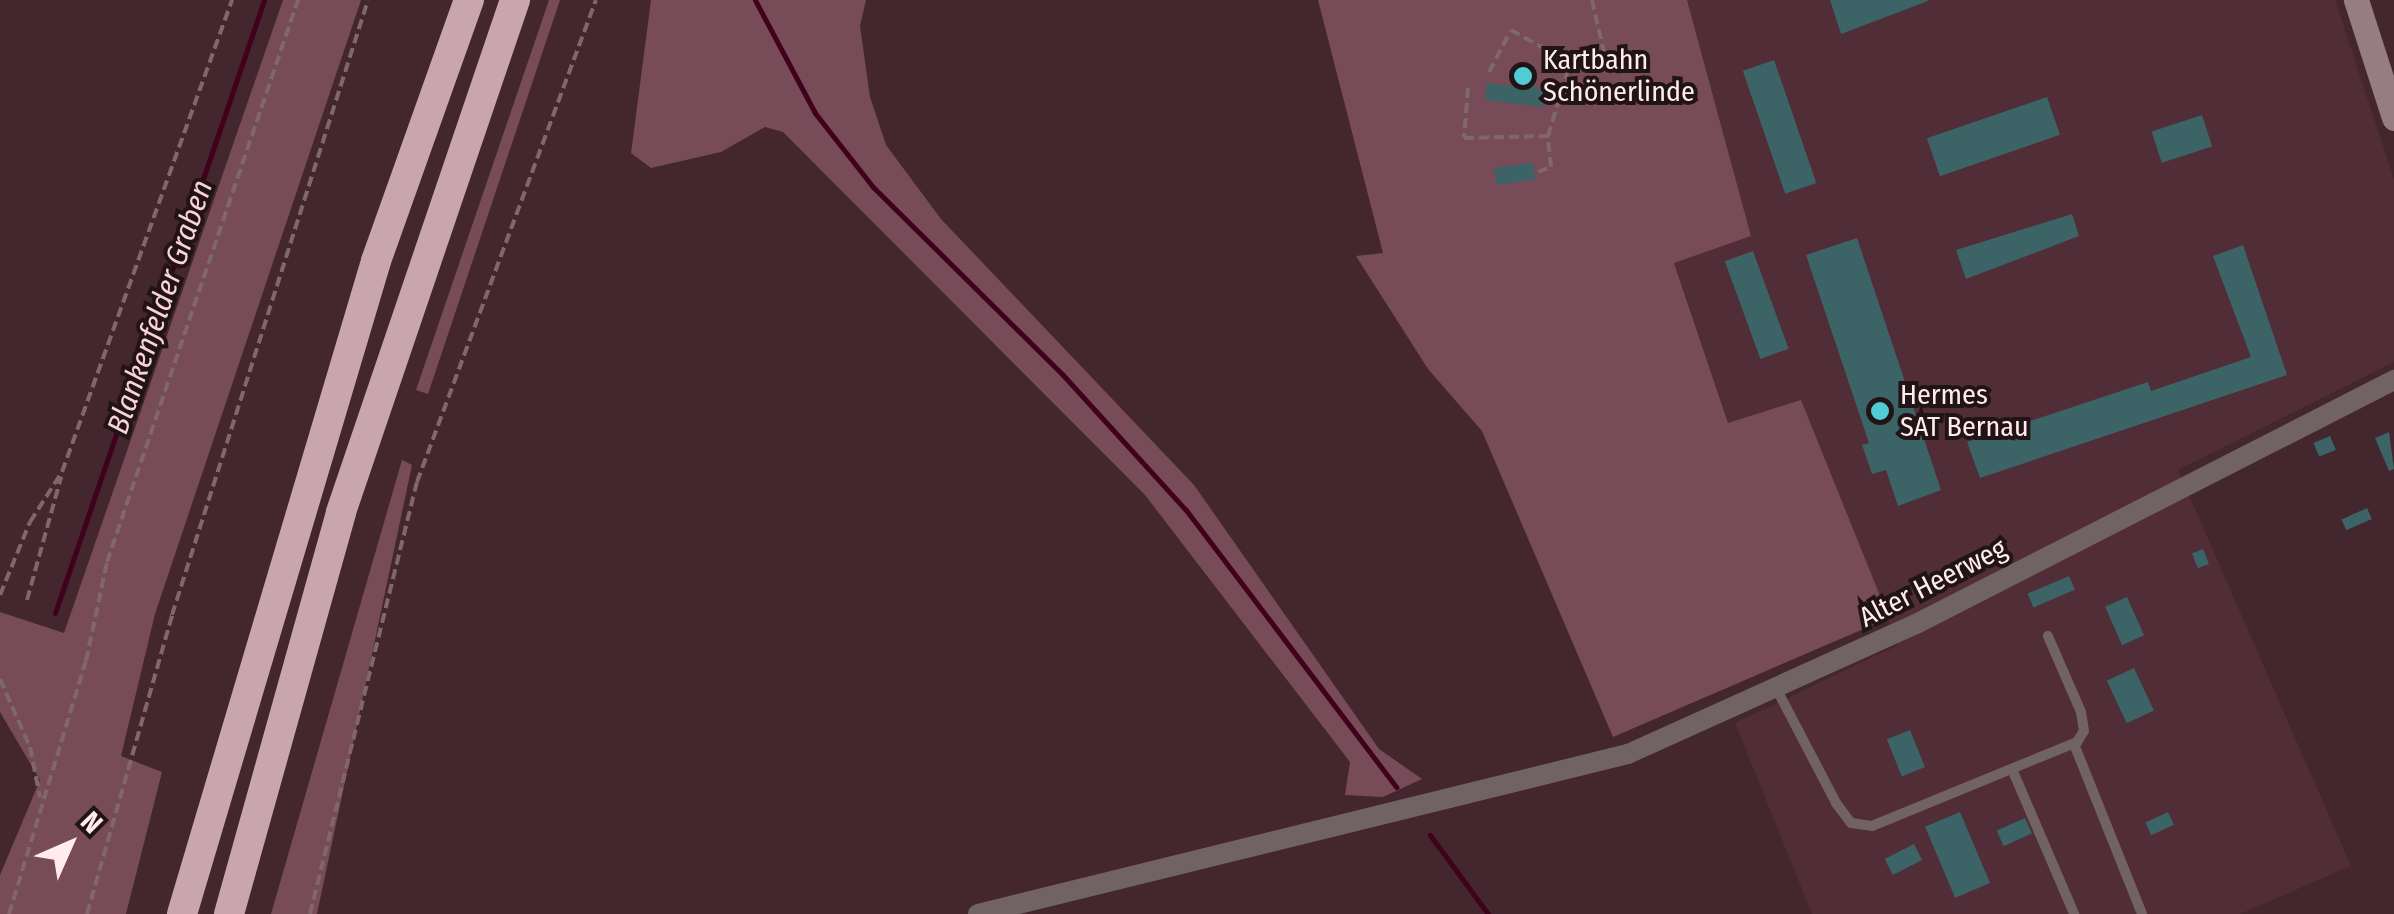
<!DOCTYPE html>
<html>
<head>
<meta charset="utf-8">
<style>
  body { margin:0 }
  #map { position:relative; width:2394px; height:914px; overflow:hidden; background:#43262e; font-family:"Fira Sans Condensed",sans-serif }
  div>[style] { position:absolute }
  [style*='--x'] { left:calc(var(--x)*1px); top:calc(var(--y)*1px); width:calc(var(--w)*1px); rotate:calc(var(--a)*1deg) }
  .built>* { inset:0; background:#512d37 }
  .green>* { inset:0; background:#774b57 }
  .stream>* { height:5px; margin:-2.5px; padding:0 2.5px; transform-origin:2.5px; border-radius:2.5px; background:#3f011c }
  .building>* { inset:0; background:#3c6366; transform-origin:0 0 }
  .path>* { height:4px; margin-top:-2px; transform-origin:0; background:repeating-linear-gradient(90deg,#80666d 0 10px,transparent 0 15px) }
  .lane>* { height:10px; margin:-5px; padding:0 5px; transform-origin:5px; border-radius:5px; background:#716265 }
  .street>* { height:20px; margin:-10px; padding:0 10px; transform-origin:10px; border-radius:10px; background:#716265 }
  .secondary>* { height:25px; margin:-12.5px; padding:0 12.5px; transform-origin:12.5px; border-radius:12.5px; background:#957d82 }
  .highway>* { height:30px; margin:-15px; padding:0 15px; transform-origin:15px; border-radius:15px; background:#c9a5ae }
  .dots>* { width:28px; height:28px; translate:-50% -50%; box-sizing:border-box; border:5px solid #211417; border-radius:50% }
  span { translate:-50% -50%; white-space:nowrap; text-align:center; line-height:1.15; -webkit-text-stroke:8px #211417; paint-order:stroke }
  .poi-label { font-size:28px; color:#ffebf0 }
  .left { translate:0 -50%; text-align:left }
  .street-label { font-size:28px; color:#ffebf0 }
  .water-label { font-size:30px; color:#fcd1db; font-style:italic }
  .north { position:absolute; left:20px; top:794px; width:100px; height:100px; -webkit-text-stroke:8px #211417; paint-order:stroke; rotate:45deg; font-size:28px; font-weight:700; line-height:40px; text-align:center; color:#ffebf0 }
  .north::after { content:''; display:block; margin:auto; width:35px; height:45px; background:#ffebf0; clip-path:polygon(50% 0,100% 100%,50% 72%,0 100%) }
</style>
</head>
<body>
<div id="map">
  <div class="built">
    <i style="clip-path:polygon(1687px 0,2335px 0,2394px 179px,2394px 362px,2178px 470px,2351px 866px,2240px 914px,1812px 914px,1735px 723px,1898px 645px,1800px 401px,1728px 423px,1674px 262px,1751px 236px)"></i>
  </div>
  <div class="green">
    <i style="clip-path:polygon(283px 0,361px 0,155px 614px,121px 756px,162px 772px,126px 914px,0 914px,0 875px,40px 780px,0 712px,0 612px,64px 633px)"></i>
    <i style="clip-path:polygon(549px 0,560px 0,428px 394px,416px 390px)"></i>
    <i style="clip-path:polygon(651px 0,866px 0,860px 26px,870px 97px,886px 145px,941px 219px,1194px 485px,1379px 749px,1422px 779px,1383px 797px,1345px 795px,1350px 762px,1145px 495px,783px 132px,765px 127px,721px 152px,651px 168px,631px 153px)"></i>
    <i style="clip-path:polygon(1318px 0,1687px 0,1751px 236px,1674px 263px,1728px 423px,1801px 400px,1889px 618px,1613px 737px,1482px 431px,1428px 369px,1356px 256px,1383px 253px)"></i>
    <i style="clip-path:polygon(402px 460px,412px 465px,317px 914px,271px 914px)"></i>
  </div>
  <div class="stream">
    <i style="--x:755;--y:0;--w:128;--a:62"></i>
    <i style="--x:815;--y:113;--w:94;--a:51.9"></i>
    <i style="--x:873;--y:187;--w:267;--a:44.7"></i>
    <i style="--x:1063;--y:375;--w:183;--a:47.7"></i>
    <i style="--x:1186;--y:510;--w:348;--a:52.8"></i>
    <i style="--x:55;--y:613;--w:648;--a:-71.17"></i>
    <i style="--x:1430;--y:835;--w:98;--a:53.7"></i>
  </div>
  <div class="building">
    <i style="clip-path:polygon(1830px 0,1927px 0,1928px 1px,1841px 34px)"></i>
    <i style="left:1774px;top:60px;width:130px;height:33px;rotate:71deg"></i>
    <i style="clip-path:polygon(1513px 77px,1536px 80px,1535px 88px,1545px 89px,1543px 107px,1485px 100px,1487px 83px,1512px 86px)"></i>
    <i style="left:2047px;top:97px;width:40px;height:127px;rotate:71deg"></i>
    <i style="left:2202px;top:115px;width:33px;height:53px;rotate:72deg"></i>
    <i style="left:1533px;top:163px;width:17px;height:39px;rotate:83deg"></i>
    <i style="clip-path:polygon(2072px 214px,2079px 236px,1966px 279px,1956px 250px)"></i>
    <i style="clip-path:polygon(1857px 238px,1941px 490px,1898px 506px,1886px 470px,1872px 474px,1862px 445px,1869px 443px,1806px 255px)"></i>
    <i style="clip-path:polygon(2243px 245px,2287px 375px,1980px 478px,1967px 442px,2148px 382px,2151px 391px,2251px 357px,2213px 256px)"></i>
    <i style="left:1753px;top:251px;width:104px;height:30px;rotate:70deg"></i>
    <i style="clip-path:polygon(2389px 432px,2394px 469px,2389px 471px,2375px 438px)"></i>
    <i style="left:2330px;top:436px;width:15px;height:18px;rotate:67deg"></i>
    <i style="left:2367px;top:508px;width:12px;height:28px;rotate:66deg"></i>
    <i style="left:2203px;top:549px;width:16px;height:12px;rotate:68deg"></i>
    <i style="left:2069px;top:576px;width:15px;height:45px;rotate:67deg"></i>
    <i style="left:2127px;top:597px;width:42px;height:24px;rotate:66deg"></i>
    <i style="left:2134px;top:668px;width:47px;height:30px;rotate:65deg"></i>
    <i style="left:1910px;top:730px;width:40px;height:25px;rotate:68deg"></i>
    <i style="left:1960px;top:812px;width:77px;height:38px;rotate:67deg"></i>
    <i style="left:2168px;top:812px;width:14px;height:25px;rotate:65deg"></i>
    <i style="left:2025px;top:818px;width:17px;height:31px;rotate:66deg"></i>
    <i style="left:1914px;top:844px;width:18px;height:33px;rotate:63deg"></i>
  </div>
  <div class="path">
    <i style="--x:1592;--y:0;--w:68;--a:77.2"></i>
    <i style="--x:1489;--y:72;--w:47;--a:-62.4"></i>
    <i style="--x:1511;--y:30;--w:68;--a:29.2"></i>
    <i style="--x:1570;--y:63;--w:59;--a:-1.9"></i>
    <i style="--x:1468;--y:88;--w:50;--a:94.6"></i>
    <i style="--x:1464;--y:138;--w:84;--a:-1.4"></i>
    <i style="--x:1538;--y:172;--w:14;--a:-21"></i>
    <i style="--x:1551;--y:167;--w:31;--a:-96"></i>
    <i style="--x:1548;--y:136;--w:76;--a:-73.2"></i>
    <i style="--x:0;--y:595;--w:79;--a:-67.7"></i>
    <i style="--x:30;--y:522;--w:59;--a:-57.4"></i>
    <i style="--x:62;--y:472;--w:502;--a:-70.19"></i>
    <i style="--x:27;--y:600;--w:128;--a:-74.5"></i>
    <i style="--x:0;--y:679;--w:74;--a:66.2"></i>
    <i style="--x:30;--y:747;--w:51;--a:78.7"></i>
    <i style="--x:9;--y:914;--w:264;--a:-73.1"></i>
    <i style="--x:86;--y:661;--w:101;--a:-78"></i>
    <i style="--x:107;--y:562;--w:594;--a:-71.23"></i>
    <i style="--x:87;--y:914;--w:311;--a:-74.1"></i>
    <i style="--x:172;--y:615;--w:645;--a:-72.32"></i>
    <i style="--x:310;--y:914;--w:445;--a:-76.1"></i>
    <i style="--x:417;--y:482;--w:514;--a:-69.63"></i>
  </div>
  <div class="lane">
    <i style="--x:1776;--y:688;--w:130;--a:62.4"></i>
    <i style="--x:1836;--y:803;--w:25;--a:53"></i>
    <i style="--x:1851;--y:823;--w:21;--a:8"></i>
    <i style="--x:1872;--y:826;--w:222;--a:-22.3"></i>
    <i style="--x:2077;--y:742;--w:13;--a:-58"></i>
    <i style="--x:2084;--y:731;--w:19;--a:-99"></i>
    <i style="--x:2081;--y:712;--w:83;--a:-113.5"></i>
    <i style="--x:2074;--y:744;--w:183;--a:68.2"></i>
    <i style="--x:2012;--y:769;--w:158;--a:66.8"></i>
  </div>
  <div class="street">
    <i style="--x:978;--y:914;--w:669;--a:-13.83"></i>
    <i style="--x:1628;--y:754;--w:316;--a:-24.3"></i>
    <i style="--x:1916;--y:624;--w:537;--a:-27.04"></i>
  </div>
  <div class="secondary">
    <i style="--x:2356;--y:0;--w:124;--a:72.1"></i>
  </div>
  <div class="highway">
    <i style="--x:182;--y:914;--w:681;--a:-73.45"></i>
    <i style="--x:376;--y:261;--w:277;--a:-70.4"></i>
    <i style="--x:229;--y:914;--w:417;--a:-74.4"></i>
    <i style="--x:341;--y:512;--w:541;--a:-71.23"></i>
  </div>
  <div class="dots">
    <i style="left:1523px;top:76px;background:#51ccd5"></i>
    <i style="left:1880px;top:411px;background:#51ccd5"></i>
  </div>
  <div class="poi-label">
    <span class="left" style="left:1543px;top:76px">Kartbahn<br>Schönerlinde</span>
    <span class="left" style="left:1900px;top:411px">Hermes<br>SAT Bernau</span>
  </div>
  <div class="street-label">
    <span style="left:1933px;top:583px;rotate:-27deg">Alter Heerweg</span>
  </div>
  <div class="water-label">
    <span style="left:160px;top:307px;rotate:-71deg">Blankenfelder Graben</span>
  </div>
  <div class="north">N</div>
</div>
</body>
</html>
